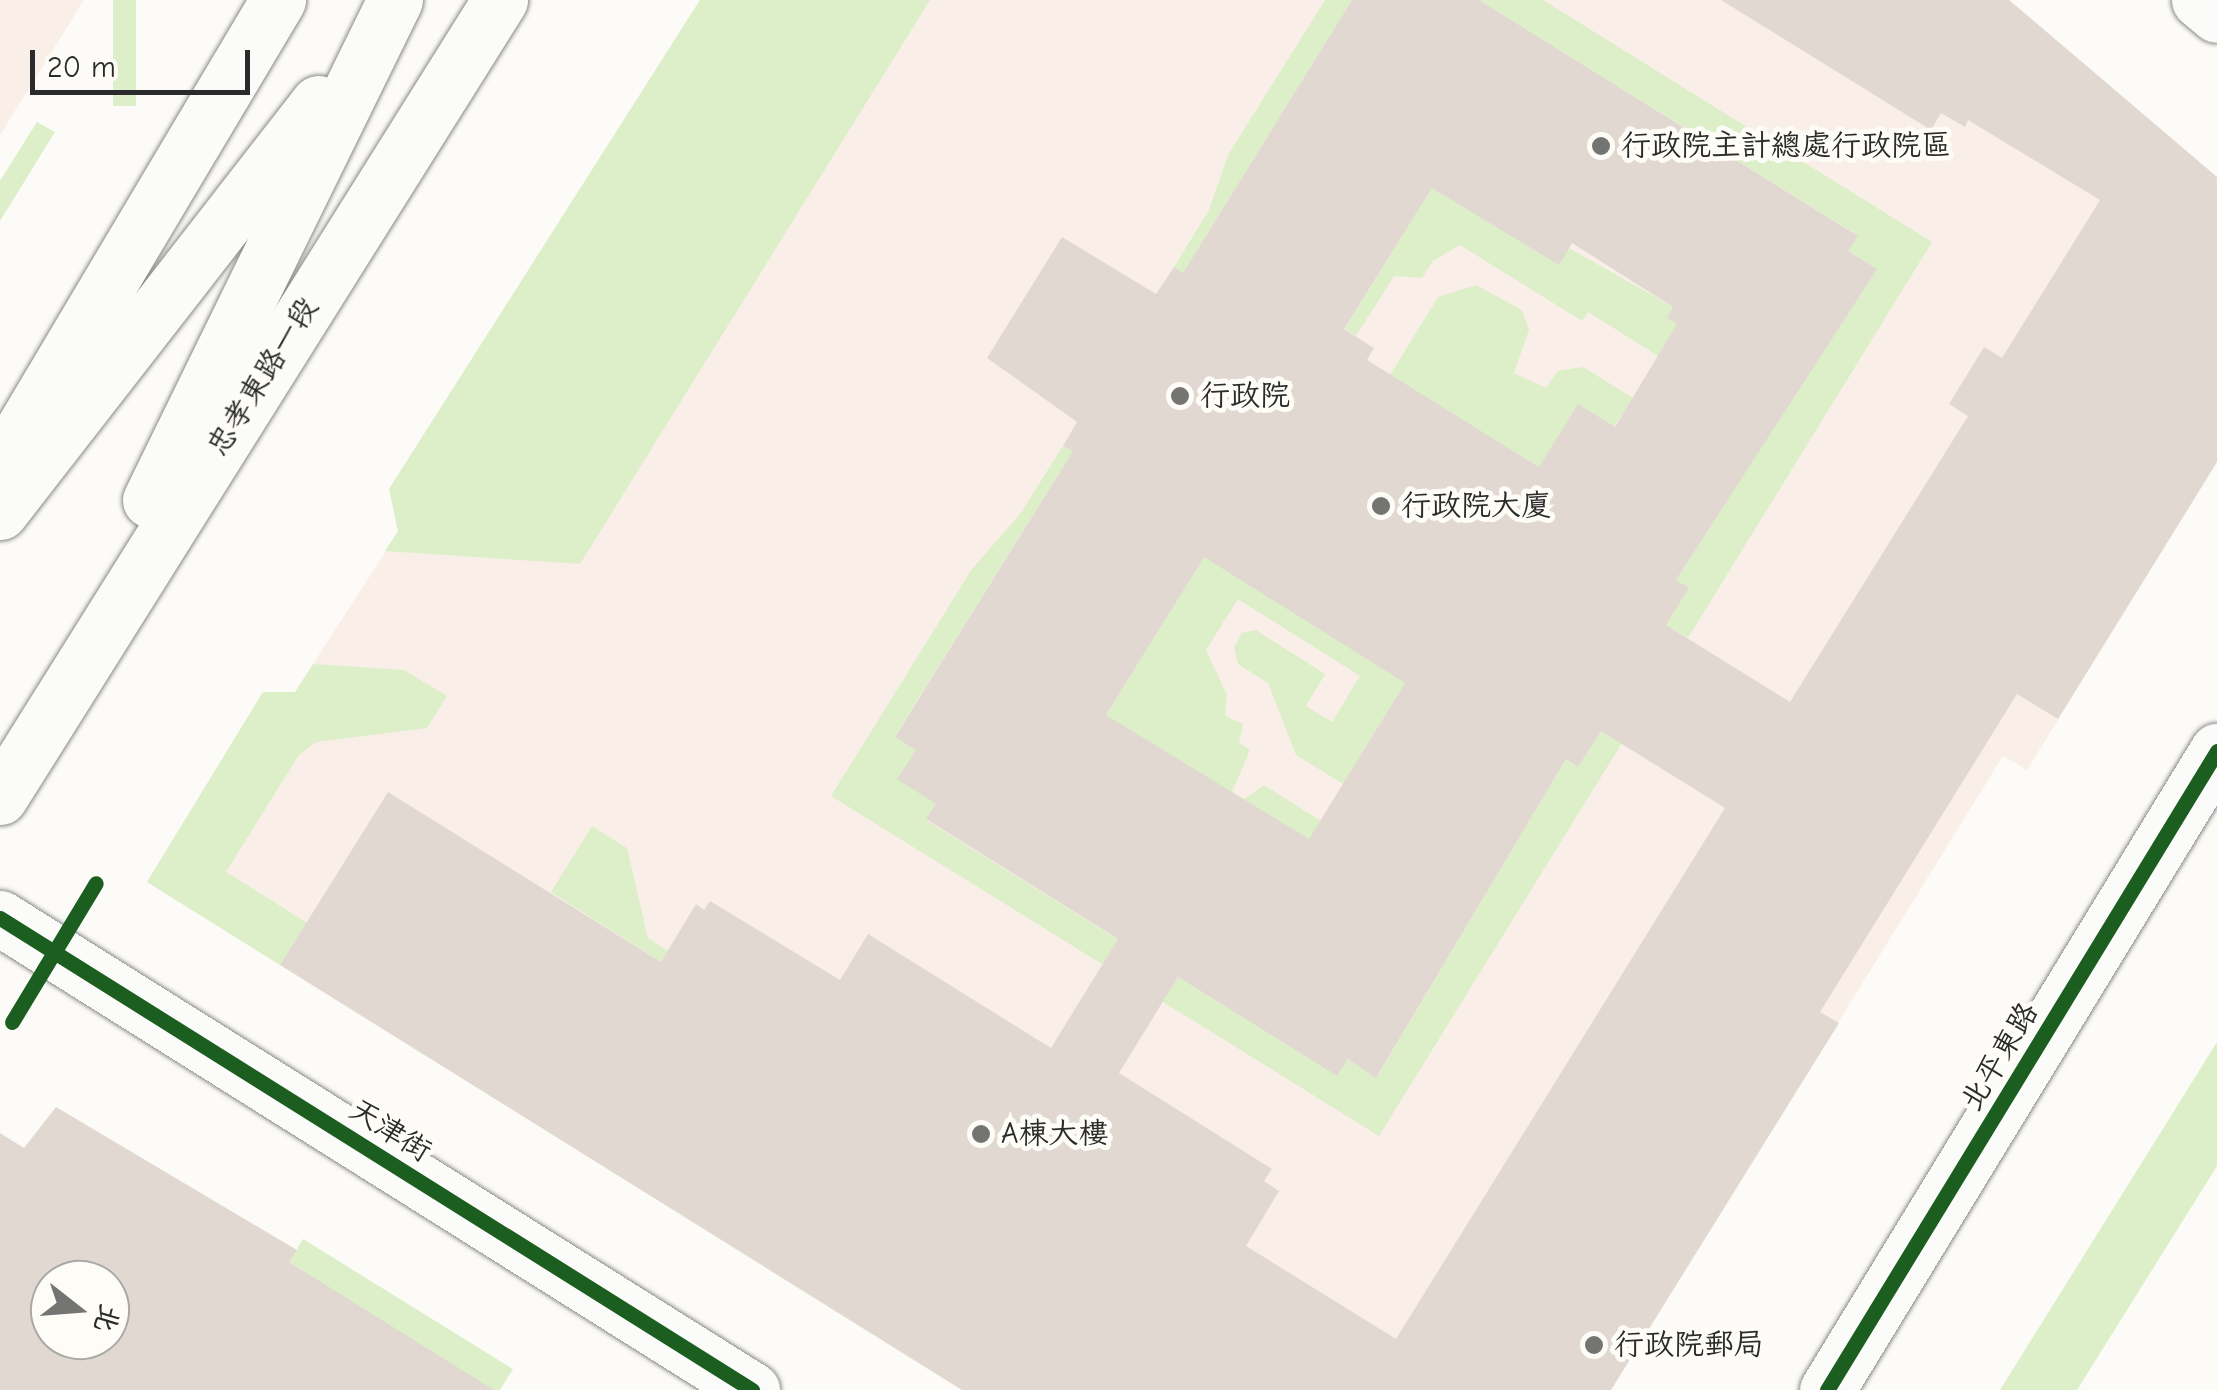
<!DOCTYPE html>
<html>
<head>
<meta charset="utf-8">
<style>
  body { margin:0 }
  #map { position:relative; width:2217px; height:1390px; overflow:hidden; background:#fcfbf8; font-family:"Comic Neue","LXGW WenKai TC",sans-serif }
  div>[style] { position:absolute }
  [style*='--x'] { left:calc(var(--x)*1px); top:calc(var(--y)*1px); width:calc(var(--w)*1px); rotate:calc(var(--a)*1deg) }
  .built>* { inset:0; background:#f9efe8 }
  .green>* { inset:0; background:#dcefc8; transform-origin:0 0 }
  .building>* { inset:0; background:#e2d8d2 }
  .roads { filter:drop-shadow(0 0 2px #898987) drop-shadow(0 0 2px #898987) }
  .minor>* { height:55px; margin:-27.5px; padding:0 27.5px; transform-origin:27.5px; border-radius:27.5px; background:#fbfbf9 }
  .major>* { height:55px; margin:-27.5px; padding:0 27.5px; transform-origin:27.5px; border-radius:27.5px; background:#fbfbf9 }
  .cycleway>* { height:15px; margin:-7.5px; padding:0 7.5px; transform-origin:7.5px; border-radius:7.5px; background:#1b5e20 }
  .dots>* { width:28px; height:28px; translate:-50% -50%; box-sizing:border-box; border:5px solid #fdfcf7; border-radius:50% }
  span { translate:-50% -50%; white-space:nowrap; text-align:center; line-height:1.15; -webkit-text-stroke:10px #fdfcf7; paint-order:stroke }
  .poi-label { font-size:30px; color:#2b2b2b }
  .left { translate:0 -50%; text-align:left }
  .street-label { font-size:30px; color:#2b2b2b }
  .north { position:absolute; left:30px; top:1260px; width:100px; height:100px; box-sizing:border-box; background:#fdfcf7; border:2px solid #a9a8a5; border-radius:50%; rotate:107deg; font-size:28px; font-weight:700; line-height:40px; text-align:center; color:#2b2b2b }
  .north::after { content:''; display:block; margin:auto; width:35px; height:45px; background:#747473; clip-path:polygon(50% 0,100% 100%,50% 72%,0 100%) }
  .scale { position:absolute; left:30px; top:50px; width:220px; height:45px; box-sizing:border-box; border:5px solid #2b2b2b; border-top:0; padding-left:12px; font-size:30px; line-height:35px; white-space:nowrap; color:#2b2b2b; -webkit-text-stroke:8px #fdfcf7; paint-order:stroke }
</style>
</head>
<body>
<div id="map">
  <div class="built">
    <i style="clip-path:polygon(0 0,84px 0,0 135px)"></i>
    <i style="clip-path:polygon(700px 0,2009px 0,2217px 177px,2217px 462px,2027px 770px,2003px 756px,1611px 1390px,962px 1390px,147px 882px,263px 692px,295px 692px,398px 532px,389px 489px)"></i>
  </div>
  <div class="green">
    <i style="left:113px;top:0;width:23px;height:106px"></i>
    <i style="clip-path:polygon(700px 0,930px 0,580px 564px,385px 551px,398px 531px,389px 489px)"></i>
    <i style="clip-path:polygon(1325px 0,1352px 0,1183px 273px,1174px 267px,1209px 210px,1228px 155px)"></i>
    <i style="clip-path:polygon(1479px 0,1543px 0,1932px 242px,1688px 638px,1666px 625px,1689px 588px,1676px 580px,1876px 269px,1848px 251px,1857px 235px)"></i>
    <i style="clip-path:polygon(37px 122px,55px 132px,0 221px,0 181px)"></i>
    <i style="clip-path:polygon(1440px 175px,1673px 307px,1667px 318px,1678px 324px,1658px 356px,1588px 312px,1582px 321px,1460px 245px,1433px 261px,1422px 278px,1394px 276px,1356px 336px,1345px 328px)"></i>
    <i style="clip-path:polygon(1476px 285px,1522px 310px,1529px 330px,1514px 373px,1546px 388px,1558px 371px,1583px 367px,1633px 398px,1614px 427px,1578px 405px,1539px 467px,1390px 375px,1438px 297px)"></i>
    <i style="clip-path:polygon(1063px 446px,1073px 451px,895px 736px,916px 750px,936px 804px,926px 820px,1337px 1076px,1348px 1059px,1377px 1077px,1566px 759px,1578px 767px,1601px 730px,1622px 743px,1379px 1136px,831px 796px,972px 569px,1020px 514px)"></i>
    <i style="clip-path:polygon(1211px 545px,1405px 683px,1343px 784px,1296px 755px,1268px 683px,1238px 664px,1234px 647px,1242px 633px,1256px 630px,1325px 674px,1306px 706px,1332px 722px,1360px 676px,1238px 599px,1206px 650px,1227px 695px,1225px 716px,1243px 724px,1239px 743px,1250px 750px,1232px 792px,1100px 725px)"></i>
    <i style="clip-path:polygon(313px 664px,404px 670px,447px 696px,427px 728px,316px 742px,299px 755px,226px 872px,312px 926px,280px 965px,147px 882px,263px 692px,295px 692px)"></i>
    <i style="clip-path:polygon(1264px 785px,1356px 843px,1337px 873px,1239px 803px)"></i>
    <i style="clip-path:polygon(592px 826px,627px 848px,648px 938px,676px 956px,669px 967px,551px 892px)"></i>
    <i style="clip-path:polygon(2217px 1042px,2217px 1166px,2077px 1390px,2000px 1390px)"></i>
    <i style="clip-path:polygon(303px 1239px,513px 1369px,500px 1390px,488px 1390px,289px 1262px)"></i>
  </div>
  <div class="building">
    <i style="clip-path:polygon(evenodd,1352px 0,1479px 0,1858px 236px,1848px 251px,1877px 269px,1676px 580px,1689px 588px,1666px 625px,1790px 702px,1968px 416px,1949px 404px,1984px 347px,2002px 358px,2100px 200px,1968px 120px,1965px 127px,1941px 113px,1931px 130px,1721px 0,2009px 0,2217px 177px,2217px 462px,2058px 719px,2017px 694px,1820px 1012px,1839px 1023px,1611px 1390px,962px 1390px,280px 965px,388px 792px,661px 962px,696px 904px,704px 910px,710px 901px,840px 980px,868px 934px,1051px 1048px,1118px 939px,926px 819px,936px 804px,897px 779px,916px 750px,895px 737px,1073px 451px,1063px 446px,1077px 422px,987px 358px,1062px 237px,1156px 294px,1174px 267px,1183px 273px,1352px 0,1432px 188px,1559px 265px,1572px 243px,1673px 307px,1667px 318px,1677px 324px,1615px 427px,1578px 404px,1539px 467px,1367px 360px,1374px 348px,1344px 329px,1432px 188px,1352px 0,1204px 557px,1405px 683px,1309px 839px,1106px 715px,1204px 557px,1352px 0,1601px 731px,1725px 808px,1396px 1339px,1246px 1246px,1279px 1191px,1264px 1181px,1272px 1169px,1119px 1073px,1178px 977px,1337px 1076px,1348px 1059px,1376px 1078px,1566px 759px,1578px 767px,1601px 731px)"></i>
    <i style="clip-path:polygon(evenodd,56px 1107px,297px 1250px,289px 1262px,494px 1390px,0 1390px,0 1133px,24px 1148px,56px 1107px,50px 1280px,110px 1280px,110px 1340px,50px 1340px,50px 1280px)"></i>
  </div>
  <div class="roads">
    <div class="minor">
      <i style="--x:0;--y:918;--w:888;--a:32.11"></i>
      <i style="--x:1827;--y:1390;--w:749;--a:-58.6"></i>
    </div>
    <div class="major">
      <i style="--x:2199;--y:0;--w:23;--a:40"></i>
      <i style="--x:6;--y:457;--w:532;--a:-59.24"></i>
      <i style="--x:150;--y:500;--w:557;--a:-63.9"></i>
      <i style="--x:0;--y:512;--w:518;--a:-52.13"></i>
      <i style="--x:0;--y:797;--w:941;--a:-57.9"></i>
    </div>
  </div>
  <div class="cycleway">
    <i style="--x:0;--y:918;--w:888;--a:32.11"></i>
    <i style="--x:12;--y:1022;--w:162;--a:-58.9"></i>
    <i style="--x:1827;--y:1390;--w:749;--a:-58.6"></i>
  </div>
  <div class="dots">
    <i style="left:1601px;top:146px;background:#747473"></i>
    <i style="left:1180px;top:396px;background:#747473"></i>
    <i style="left:1381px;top:506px;background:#747473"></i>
    <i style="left:981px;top:1134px;background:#747473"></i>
    <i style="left:1594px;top:1345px;background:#747473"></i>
  </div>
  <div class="poi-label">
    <span class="left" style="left:1621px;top:146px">行政院主計總處行政院區</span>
    <span class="left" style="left:1200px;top:396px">行政院</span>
    <span class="left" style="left:1401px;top:506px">行政院大廈</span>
    <span class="left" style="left:1001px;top:1134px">A棟大樓</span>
    <span class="left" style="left:1614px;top:1345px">行政院郵局</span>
  </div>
  <div class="street-label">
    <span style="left:263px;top:377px;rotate:-58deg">忠孝東路一段</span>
    <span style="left:2000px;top:1057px;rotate:-59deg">北平東路</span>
    <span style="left:390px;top:1131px;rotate:32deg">天津街</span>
  </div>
  <div class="north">北</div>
  <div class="scale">20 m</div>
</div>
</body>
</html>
